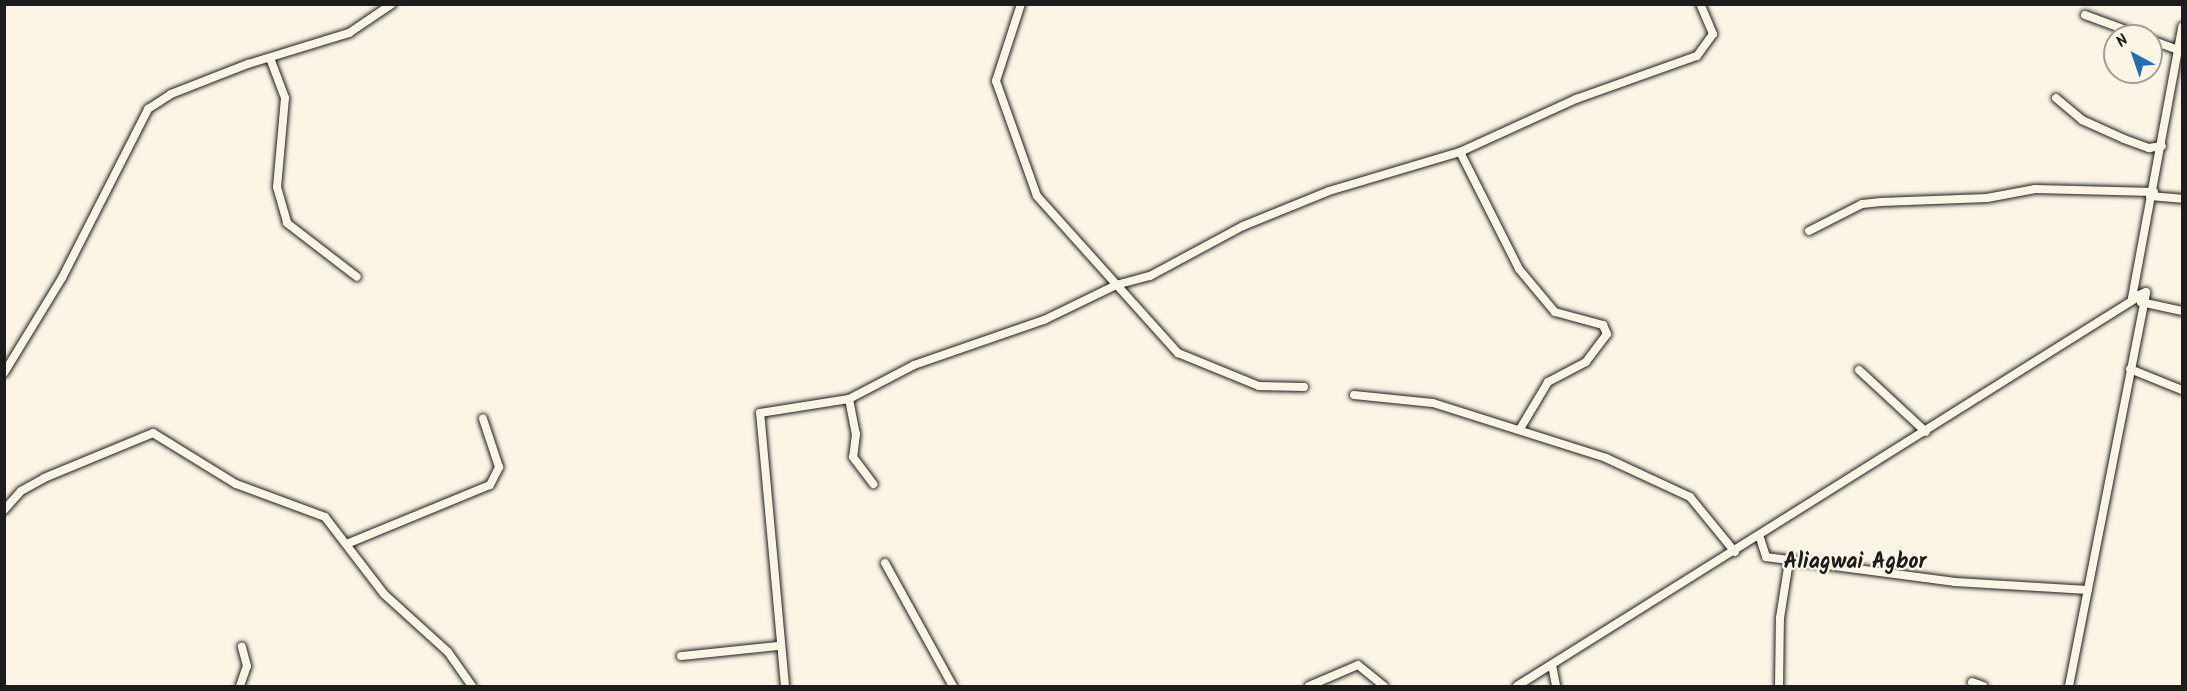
<!DOCTYPE html>
<html>
<head>
<meta charset="utf-8">
<style>
  body { margin:0 }
  #map { position:relative; width:2187px; height:691px; overflow:hidden; background:#fcf5e5; font-family:Kalam,sans-serif }
  div>[style] { position:absolute }
  [style*='--x'] { left:calc(var(--x)*1px); top:calc(var(--y)*1px); width:calc(var(--w)*1px); rotate:calc(var(--a)*1deg) }
  .roads { filter:drop-shadow(0 0 2px #1c1c1c) drop-shadow(0 0 2px #1c1c1c) }
  .minor>* { height:8px; margin:-4px; padding:0 4px; transform-origin:4px; border-radius:4px; background:#fcf5e5 }
  span { translate:-50% -50%; white-space:nowrap; text-align:center; line-height:1.15; -webkit-text-stroke:4.5px #fcf5e5; paint-order:stroke }
  .quarter-label { font-size:22px; color:#1c1c1c; font-weight:700 }
  .frame { position:absolute; inset:0; border:6px solid #1c1c1c; pointer-events:none }
  .north { position:absolute; left:2103px; top:24px; width:60px; height:60px; box-sizing:border-box; background:#fcf5e5; border:2px solid #a29e95; border-radius:50%; rotate:320deg; font-size:16px; font-weight:700; line-height:24px; text-align:center; color:#1c1c1c }
  .north::after { content:''; display:block; margin:auto; width:21px; height:27px; background:#1f6fb2; clip-path:polygon(50% 0,100% 100%,50% 72%,0 100%) }
</style>
</head>
<body>
<div id="map">
  <div class="roads">
    <div class="minor">
      <i style="--x:1021;--y:4;--w:81;--a:108"></i>
      <i style="--x:996;--y:81;--w:122;--a:70.4"></i>
      <i style="--x:1037;--y:196;--w:211;--a:48.1"></i>
      <i style="--x:1178;--y:353;--w:87;--a:22.2"></i>
      <i style="--x:1259;--y:386;--w:45;--a:1.3"></i>
      <i style="--x:2085;--y:15;--w:61;--a:20.2"></i>
      <i style="--x:2151;--y:40;--w:29;--a:20"></i>
      <i style="--x:270;--y:58;--w:43;--a:69.4"></i>
      <i style="--x:285;--y:98;--w:89;--a:95.1"></i>
      <i style="--x:277;--y:187;--w:37;--a:74"></i>
      <i style="--x:287;--y:223;--w:88;--a:37.6"></i>
      <i style="--x:2056;--y:98;--w:34;--a:40"></i>
      <i style="--x:2082;--y:120;--w:46;--a:24.3"></i>
      <i style="--x:2124;--y:139;--w:27;--a:20"></i>
      <i style="--x:2149;--y:148;--w:13;--a:-9"></i>
      <i style="--x:1460;--y:152;--w:131;--a:63.2"></i>
      <i style="--x:1519;--y:269;--w:56;--a:50.1"></i>
      <i style="--x:1555;--y:312;--w:50;--a:15.2"></i>
      <i style="--x:1603;--y:325;--w:10;--a:66"></i>
      <i style="--x:1607;--y:334;--w:35;--a:127"></i>
      <i style="--x:1586;--y:362;--w:43;--a:152.2"></i>
      <i style="--x:1548;--y:382;--w:55;--a:120.8"></i>
      <i style="--x:2150;--y:196;--w:32;--a:5"></i>
      <i style="--x:1809;--y:231;--w:59;--a:-27"></i>
      <i style="--x:1862;--y:204;--w:19;--a:-6"></i>
      <i style="--x:1881;--y:202;--w:106;--a:-2.2"></i>
      <i style="--x:1987;--y:198;--w:49;--a:-10.6"></i>
      <i style="--x:2035;--y:189;--w:119;--a:1.4"></i>
      <i style="--x:2141;--y:302;--w:42;--a:12.4"></i>
      <i style="--x:2130;--y:369;--w:56;--a:22"></i>
      <i style="--x:1859;--y:370;--w:91;--a:42.8"></i>
      <i style="--x:4;--y:373;--w:111;--a:-58.6"></i>
      <i style="--x:62;--y:278;--w:190;--a:-63"></i>
      <i style="--x:148;--y:109;--w:27;--a:-33"></i>
      <i style="--x:171;--y:94;--w:83;--a:-21.3"></i>
      <i style="--x:248;--y:64;--w:106;--a:-17.1"></i>
      <i style="--x:349;--y:33;--w:52;--a:-34"></i>
      <i style="--x:1354;--y:395;--w:79;--a:5.8"></i>
      <i style="--x:1433;--y:403;--w:182;--a:17.6"></i>
      <i style="--x:1606;--y:458;--w:93;--a:24.9"></i>
      <i style="--x:1690;--y:497;--w:71;--a:50.7"></i>
      <i style="--x:849;--y:399;--w:73;--a:-27.6"></i>
      <i style="--x:914;--y:365;--w:138;--a:-19.1"></i>
      <i style="--x:1044;--y:320;--w:80;--a:-25.9"></i>
      <i style="--x:1116;--y:285;--w:35;--a:-15"></i>
      <i style="--x:1150;--y:276;--w:106;--a:-28.3"></i>
      <i style="--x:1243;--y:226;--w:93;--a:-22.1"></i>
      <i style="--x:1329;--y:191;--w:137;--a:-16.6"></i>
      <i style="--x:1460;--y:152;--w:128;--a:-24.6"></i>
      <i style="--x:1576;--y:99;--w:128;--a:-19.6"></i>
      <i style="--x:1697;--y:56;--w:27;--a:-54"></i>
      <i style="--x:1713;--y:34;--w:33;--a:-113"></i>
      <i style="--x:4;--y:510;--w:25;--a:-48"></i>
      <i style="--x:21;--y:491;--w:26;--a:-29"></i>
      <i style="--x:44;--y:478;--w:118;--a:-22.4"></i>
      <i style="--x:153;--y:433;--w:97;--a:31.6"></i>
      <i style="--x:236;--y:484;--w:95;--a:20.3"></i>
      <i style="--x:325;--y:517;--w:97;--a:52.5"></i>
      <i style="--x:384;--y:594;--w:86;--a:42.2"></i>
      <i style="--x:448;--y:652;--w:42;--a:54.8"></i>
      <i style="--x:1760;--y:538;--w:20;--a:72"></i>
      <i style="--x:1766;--y:557;--w:191;--a:7.5"></i>
      <i style="--x:1955;--y:582;--w:133;--a:3.4"></i>
      <i style="--x:349;--y:543;--w:152;--a:-22.4"></i>
      <i style="--x:490;--y:485;--w:20;--a:-63"></i>
      <i style="--x:499;--y:467;--w:51;--a:-108.4"></i>
      <i style="--x:885;--y:563;--w:141;--a:61.1"></i>
      <i style="--x:681;--y:656;--w:98;--a:-5.9"></i>
      <i style="--x:1552;--y:665;--w:21;--a:79"></i>
      <i style="--x:1972;--y:682;--w:12;--a:20"></i>
      <i style="--x:240;--y:686;--w:21;--a:-71"></i>
      <i style="--x:247;--y:666;--w:20;--a:-105"></i>
      <i style="--x:785;--y:686;--w:274;--a:-95.2"></i>
      <i style="--x:760;--y:413;--w:90;--a:-8.9"></i>
      <i style="--x:849;--y:399;--w:36;--a:79"></i>
      <i style="--x:856;--y:434;--w:23;--a:97"></i>
      <i style="--x:853;--y:457;--w:34;--a:53"></i>
      <i style="--x:1309;--y:686;--w:53;--a:-23.2"></i>
      <i style="--x:1358;--y:665;--w:33;--a:39"></i>
      <i style="--x:1517;--y:686;--w:742;--a:-32.06"></i>
      <i style="--x:1779;--y:686;--w:68;--a:-89.2"></i>
      <i style="--x:1780;--y:618;--w:58;--a:-81"></i>
      <i style="--x:2069;--y:686;--w:401;--a:-78.9"></i>
      <i style="--x:2146;--y:292;--w:15;--a:157"></i>
      <i style="--x:2132;--y:298;--w:276;--a:-79.5"></i>
    </div>
  </div>
  <div class="quarter-label">
    <span style="left:1855px;top:563px">Aliagwai Agbor</span>
  </div>
  <div class="frame"></div>
  <div class="north">N</div>
</div>
</body>
</html>
